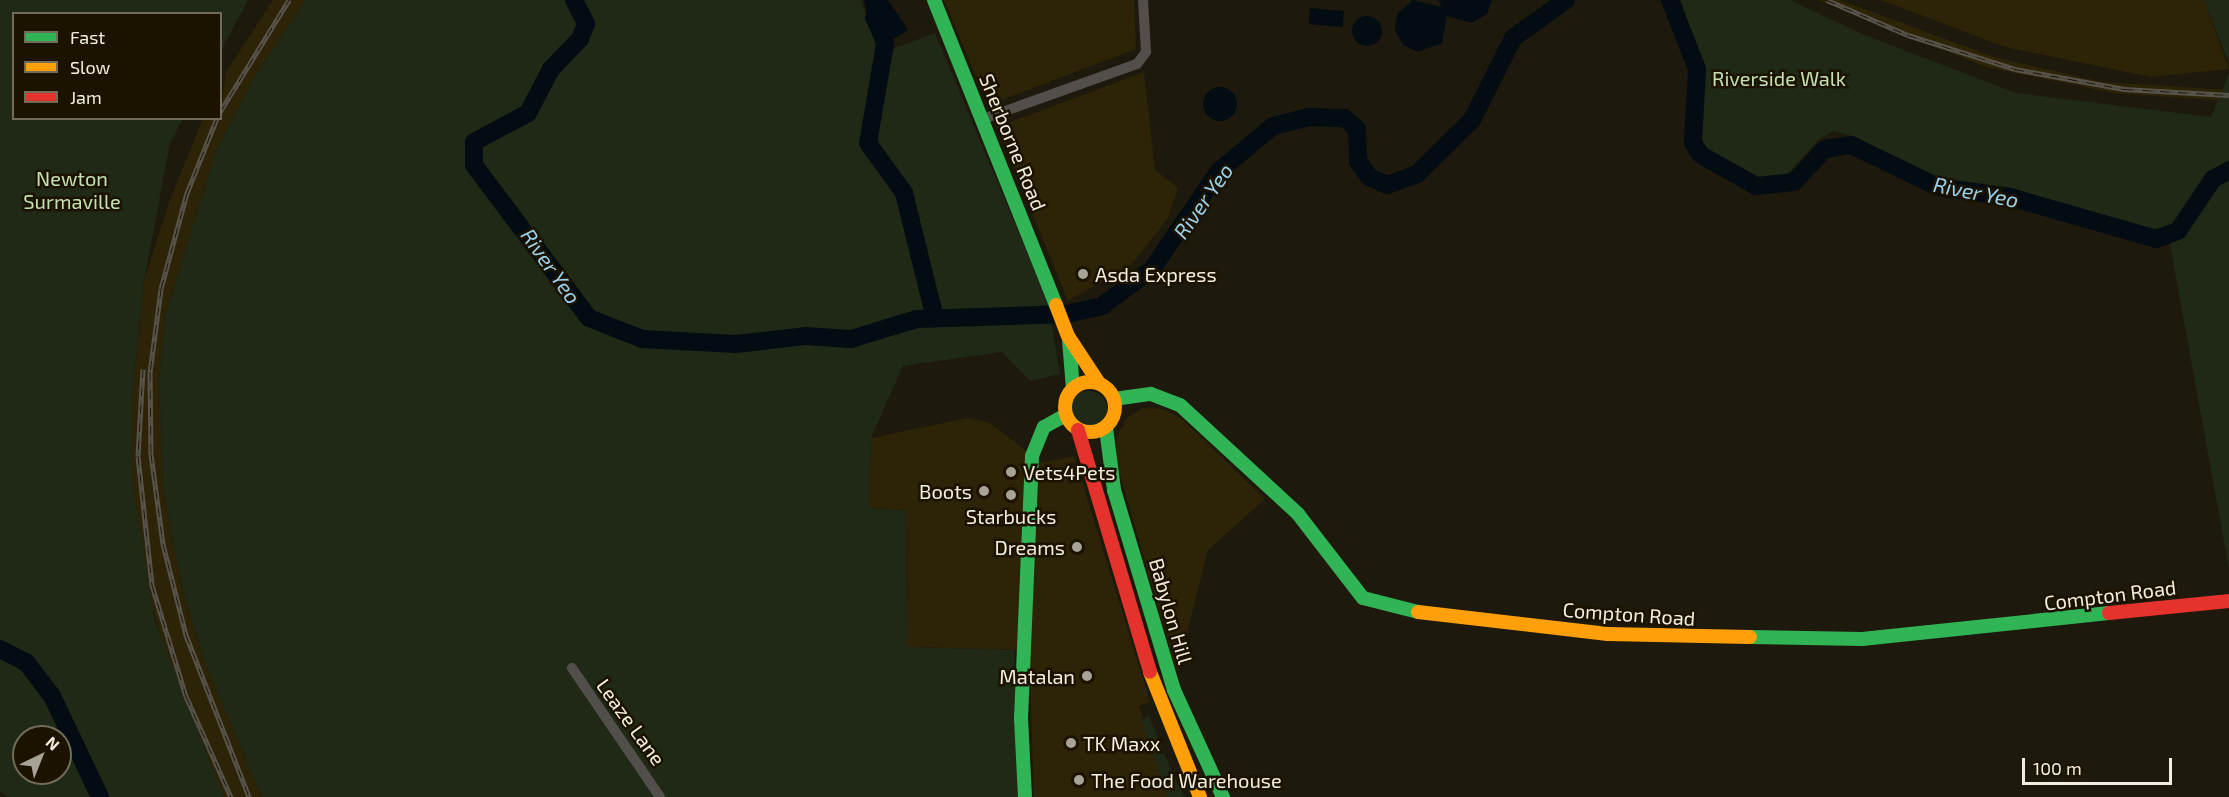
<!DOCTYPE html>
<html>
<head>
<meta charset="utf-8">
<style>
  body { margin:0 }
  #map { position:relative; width:2229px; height:797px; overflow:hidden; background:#1d190c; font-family:"Exo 2",sans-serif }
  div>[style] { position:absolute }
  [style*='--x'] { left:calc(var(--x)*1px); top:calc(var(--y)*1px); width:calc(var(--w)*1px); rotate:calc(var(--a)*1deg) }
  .built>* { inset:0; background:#2d2306 }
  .green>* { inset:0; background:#202916 }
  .round { border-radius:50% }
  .water>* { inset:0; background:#030c13; transform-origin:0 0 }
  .river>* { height:18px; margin:-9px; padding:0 9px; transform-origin:9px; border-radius:9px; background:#030c13 }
  .street>* { height:10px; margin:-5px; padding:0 5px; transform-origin:5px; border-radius:5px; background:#524e4c }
  .fast>* { height:14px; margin:-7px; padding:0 7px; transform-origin:7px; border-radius:7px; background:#30b455 }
  .slow>* { height:14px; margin:-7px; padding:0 7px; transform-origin:7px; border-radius:7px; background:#ff9f0a }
  .slow>.ring { margin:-7px; padding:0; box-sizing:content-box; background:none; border:14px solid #ff9f0a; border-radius:50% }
  .jam>* { height:14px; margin:-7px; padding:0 7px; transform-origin:7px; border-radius:7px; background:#e5322d }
  .rail>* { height:5px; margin-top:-2.5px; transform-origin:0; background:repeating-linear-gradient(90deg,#1b1300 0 9px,#58544d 0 18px); box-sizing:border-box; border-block:2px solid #58544d }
  .dots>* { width:16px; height:16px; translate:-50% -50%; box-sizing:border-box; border:3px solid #1b1300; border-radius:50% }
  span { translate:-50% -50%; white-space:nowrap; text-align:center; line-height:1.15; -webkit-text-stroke:5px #1b1300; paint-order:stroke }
  .park-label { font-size:20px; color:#c4e1b0 }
  .street-label { font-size:20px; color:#f3eee0 }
  .poi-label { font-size:20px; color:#f3eee0 }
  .left { translate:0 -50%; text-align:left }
  .right { translate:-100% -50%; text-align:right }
  .water-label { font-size:21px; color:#9ad3f0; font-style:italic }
  .legend { position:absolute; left:12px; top:12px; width:210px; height:108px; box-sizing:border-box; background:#1b1300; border:2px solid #716b5a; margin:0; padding:8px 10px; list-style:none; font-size:18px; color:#f3eee0 }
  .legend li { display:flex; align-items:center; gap:12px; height:30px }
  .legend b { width:30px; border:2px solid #716b5a }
  .north { position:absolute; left:12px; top:725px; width:60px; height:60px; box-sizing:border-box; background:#1b1300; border:2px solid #716b5a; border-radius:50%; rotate:43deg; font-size:16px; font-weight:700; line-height:24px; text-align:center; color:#f3eee0 }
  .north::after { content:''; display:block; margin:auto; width:21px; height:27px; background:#a8a396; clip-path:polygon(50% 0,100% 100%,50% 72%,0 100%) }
  .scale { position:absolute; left:2022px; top:758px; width:150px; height:27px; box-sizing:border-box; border:3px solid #f3eee0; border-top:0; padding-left:8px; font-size:18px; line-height:21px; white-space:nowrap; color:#f3eee0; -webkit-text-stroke:4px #1b1300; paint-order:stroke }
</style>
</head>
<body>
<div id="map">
  <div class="built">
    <i style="clip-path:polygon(273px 0,306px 0,257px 72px,216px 151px,165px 316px,159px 380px,163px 488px,182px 587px,203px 658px,262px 797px,224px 797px,168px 665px,144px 575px,132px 480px,132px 399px,144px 281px,170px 199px,203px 119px,220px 118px,226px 72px)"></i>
    <i style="clip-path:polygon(944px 0,1134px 0,1136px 49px,988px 105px)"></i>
    <i style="clip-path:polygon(1818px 0,1840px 0,1994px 57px,2102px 82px,2229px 90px,2229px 101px,2114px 93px,1986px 67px)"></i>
    <i style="clip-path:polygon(1881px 0,2204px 0,2229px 69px,2151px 77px,2005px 47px)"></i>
    <i style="clip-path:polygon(1144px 72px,1155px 170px,1178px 188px,1168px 218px,1132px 264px,1068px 301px,997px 127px)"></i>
    <i style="clip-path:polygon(1143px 408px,1163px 409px,1182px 419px,1265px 499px,1208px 550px,1177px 672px,1115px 457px,1117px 436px,1128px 417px)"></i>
    <i style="clip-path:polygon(968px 418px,990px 423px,1042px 463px,1074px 456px,1150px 702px,1139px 706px,1170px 797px,1034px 797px,1029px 650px,907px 647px,906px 510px,869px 508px,871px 438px)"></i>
  </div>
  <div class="green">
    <i style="clip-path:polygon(evenodd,0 0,248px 0,221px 51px,220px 14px,14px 14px,14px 118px,183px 119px,170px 143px,144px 281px,132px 399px,132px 480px,155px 622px,224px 797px,10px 797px,0 792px,0 0,24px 737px,60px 737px,60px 773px,24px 773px,24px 737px)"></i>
    <i style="clip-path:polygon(306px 0,861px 0,876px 44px,875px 56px,935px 33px,1048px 303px,1060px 374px,1030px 381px,1002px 352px,903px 366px,871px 438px,869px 508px,906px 510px,907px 647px,1014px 650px,1018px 797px,262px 797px,203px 658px,182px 587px,163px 488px,159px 380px,165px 316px,216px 151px,257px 72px)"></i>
    <i style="clip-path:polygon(1681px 0,1790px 0,1862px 34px,2016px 93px,2211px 117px,2229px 73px,2229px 569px,2167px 228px,2138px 230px,2020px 192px,1918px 174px,1859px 138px,1834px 131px,1819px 139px,1783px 179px,1745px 177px,1712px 158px,1695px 138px,1704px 74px)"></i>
    <i style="clip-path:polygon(2204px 0,2229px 0,2229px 64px)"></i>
    <i class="round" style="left:1069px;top:391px;width:38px;height:38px"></i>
    <i style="clip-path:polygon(1149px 716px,1174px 777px,1185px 797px,1168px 797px,1141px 719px)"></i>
  </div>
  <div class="water">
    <i style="clip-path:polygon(879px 0,888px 0,908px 30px,885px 44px,876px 44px,865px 19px,868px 6px)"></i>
    <i style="clip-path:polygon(1413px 0,1441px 7px,1439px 0,1492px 0,1487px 14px,1472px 23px,1447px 16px,1442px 43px,1418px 52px,1403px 45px,1395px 30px,1397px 14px)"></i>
    <i style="left:1310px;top:8px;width:34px;height:16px;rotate:5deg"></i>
    <i class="round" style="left:1352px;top:16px;width:30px;height:30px"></i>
    <i class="round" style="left:1203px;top:87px;width:34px;height:34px"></i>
  </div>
  <div class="river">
    <i style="--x:574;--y:0;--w:27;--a:63"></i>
    <i style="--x:586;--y:24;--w:16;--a:112"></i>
    <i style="--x:580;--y:39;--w:42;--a:134"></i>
    <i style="--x:551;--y:69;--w:50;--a:117.6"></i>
    <i style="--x:528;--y:113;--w:61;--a:151.8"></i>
    <i style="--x:474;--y:142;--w:23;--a:90"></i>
    <i style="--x:474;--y:165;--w:191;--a:53.1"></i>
    <i style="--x:589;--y:318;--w:57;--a:21.6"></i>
    <i style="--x:642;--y:339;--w:94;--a:3"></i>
    <i style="--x:736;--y:344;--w:69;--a:-6.6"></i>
    <i style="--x:805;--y:336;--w:46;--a:3.7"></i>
    <i style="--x:851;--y:339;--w:69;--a:-16.9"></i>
    <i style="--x:917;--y:319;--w:150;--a:-1.9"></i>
    <i style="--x:1067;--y:314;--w:36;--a:-13"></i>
    <i style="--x:1102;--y:306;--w:62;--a:-36.5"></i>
    <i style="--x:1152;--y:269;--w:119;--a:-55.6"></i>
    <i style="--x:1219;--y:171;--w:70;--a:-39.8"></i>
    <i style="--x:1273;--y:126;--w:36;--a:-14"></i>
    <i style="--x:1308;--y:117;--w:37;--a:2"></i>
    <i style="--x:1345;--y:118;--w:16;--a:43"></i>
    <i style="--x:1357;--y:129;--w:32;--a:88"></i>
    <i style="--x:1358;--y:161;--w:19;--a:55"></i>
    <i style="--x:1369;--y:177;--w:20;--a:24"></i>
    <i style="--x:1387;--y:185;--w:32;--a:-20"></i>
    <i style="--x:1417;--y:174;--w:77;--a:-44.5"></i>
    <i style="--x:1472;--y:120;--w:92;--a:-63.4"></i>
    <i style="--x:1513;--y:38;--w:65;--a:-35.6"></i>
    <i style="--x:873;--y:0;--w:46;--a:74.7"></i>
    <i style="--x:885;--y:44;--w:100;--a:99.7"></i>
    <i style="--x:868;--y:143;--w:62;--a:54.2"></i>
    <i style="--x:904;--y:193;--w:129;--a:76.1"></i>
    <i style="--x:1670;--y:0;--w:74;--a:68.6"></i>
    <i style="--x:1697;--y:69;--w:74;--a:93.1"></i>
    <i style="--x:1693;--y:143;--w:14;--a:56"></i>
    <i style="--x:1701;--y:155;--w:63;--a:29.4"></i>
    <i style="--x:1756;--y:186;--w:38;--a:-6"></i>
    <i style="--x:1794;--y:182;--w:45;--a:-46.8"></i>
    <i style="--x:1825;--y:149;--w:26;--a:-9"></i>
    <i style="--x:1851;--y:145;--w:97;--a:25.8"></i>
    <i style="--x:1938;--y:187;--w:73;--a:7.9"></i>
    <i style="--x:2010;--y:197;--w:152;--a:16"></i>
    <i style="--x:2156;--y:239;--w:23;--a:-20"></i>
    <i style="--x:2178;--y:231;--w:63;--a:-56.1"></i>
    <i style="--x:2213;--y:179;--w:18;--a:-29"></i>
    <i style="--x:0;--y:649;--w:29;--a:27"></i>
    <i style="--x:26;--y:662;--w:43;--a:52.6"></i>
    <i style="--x:52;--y:696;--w:112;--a:64.6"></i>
  </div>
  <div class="street">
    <i style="--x:983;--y:119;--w:164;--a:-19.7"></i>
    <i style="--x:1137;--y:64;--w:15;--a:-53"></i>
    <i style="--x:1146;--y:52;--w:52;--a:-93.3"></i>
    <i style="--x:572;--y:668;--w:156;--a:55.7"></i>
  </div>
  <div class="fast">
    <i style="--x:934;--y:0;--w:328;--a:68.2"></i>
    <i style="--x:1069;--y:340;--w:49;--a:85.3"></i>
    <i style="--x:1114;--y:399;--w:37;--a:-8"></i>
    <i style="--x:1151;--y:394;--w:31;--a:21"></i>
    <i style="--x:1180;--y:405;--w:161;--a:42.7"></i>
    <i style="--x:1298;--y:514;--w:106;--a:52.3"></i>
    <i style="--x:1363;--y:598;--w:57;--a:14.3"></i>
    <i style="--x:1106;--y:428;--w:63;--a:82.6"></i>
    <i style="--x:1114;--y:490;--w:209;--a:73.3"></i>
    <i style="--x:1174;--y:690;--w:118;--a:65.4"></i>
    <i style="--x:1750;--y:637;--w:112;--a:1"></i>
    <i style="--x:1862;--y:639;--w:248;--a:-6"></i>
    <i style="--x:1025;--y:797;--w:78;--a:-92.9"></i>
    <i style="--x:1021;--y:719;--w:263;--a:-87.6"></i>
    <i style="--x:1032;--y:456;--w:31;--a:-68"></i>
    <i style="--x:1044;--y:427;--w:25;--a:-29"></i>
  </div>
  <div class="slow">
    <i style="--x:1056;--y:305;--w:33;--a:69"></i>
    <i style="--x:1068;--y:336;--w:56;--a:56.6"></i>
    <i class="ring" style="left:1065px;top:382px;width:36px;height:36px"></i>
    <i style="--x:1418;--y:612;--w:191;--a:6.6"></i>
    <i style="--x:1608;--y:634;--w:142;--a:1.2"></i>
    <i style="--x:1150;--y:672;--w:135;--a:68.2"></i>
  </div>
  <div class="jam">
    <i style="--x:1078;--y:430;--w:252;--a:73.4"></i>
    <i style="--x:2109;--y:613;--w:121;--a:-5.7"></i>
  </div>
  <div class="rail">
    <i style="--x:1827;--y:0;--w:88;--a:23.4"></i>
    <i style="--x:1908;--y:35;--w:112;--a:17.6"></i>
    <i style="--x:2015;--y:69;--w:111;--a:10.4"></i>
    <i style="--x:2124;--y:89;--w:105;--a:3.3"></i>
    <i style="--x:220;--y:112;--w:132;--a:-58.4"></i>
    <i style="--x:217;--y:118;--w:81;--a:111.8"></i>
    <i style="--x:187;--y:193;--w:99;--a:105.2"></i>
    <i style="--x:161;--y:289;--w:84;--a:97.5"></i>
    <i style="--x:150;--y:372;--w:82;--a:89.3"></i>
    <i style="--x:151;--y:454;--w:91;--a:82.4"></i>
    <i style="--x:163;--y:544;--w:94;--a:75.8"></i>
    <i style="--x:186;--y:635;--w:174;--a:68.7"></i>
    <i style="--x:143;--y:369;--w:87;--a:93.3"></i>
    <i style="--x:138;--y:456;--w:130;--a:83.8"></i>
    <i style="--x:152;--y:585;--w:116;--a:73"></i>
    <i style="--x:186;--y:696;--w:111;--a:66"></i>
  </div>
  <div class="dots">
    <i style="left:1083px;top:274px;background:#a8a396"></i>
    <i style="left:1011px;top:472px;background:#a8a396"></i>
    <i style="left:984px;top:491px;background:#a8a396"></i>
    <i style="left:1011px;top:495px;background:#a8a396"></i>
    <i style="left:1077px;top:547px;background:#a8a396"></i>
    <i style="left:1087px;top:676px;background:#a8a396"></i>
    <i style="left:1071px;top:743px;background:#a8a396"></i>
    <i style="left:1079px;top:780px;background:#a8a396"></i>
  </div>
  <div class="park-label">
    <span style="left:1779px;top:78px">Riverside Walk</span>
    <span style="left:72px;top:190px">Newton<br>Surmaville</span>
  </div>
  <div class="street-label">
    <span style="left:1013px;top:142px;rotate:68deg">Sherborne Road</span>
    <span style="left:2110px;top:595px;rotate:-7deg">Compton Road</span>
    <span style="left:1171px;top:611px;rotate:74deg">Babylon Hill</span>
    <span style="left:1629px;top:614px;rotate:4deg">Compton Road</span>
    <span style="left:631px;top:722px;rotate:54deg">Leaze Lane</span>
  </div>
  <div class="poi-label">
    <span class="left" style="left:1095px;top:274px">Asda Express</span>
    <span class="left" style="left:1023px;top:472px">Vets4Pets</span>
    <span class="right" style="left:972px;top:491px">Boots</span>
    <span style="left:1011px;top:516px">Starbucks</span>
    <span class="right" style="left:1065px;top:547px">Dreams</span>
    <span class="right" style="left:1075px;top:676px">Matalan</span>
    <span class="left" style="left:1083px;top:743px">TK Maxx</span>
    <span class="left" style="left:1091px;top:780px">The Food Warehouse</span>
  </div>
  <div class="water-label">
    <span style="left:1976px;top:192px;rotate:11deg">River Yeo</span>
    <span style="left:1203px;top:201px;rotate:-55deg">River Yeo</span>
    <span style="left:551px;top:266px;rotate:55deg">River Yeo</span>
  </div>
  <ul class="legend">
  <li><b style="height:8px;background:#30b455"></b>Fast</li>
  <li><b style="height:8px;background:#ff9f0a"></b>Slow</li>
  <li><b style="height:8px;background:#e5322d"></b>Jam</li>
  </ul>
  <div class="north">N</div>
  <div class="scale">100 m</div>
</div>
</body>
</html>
